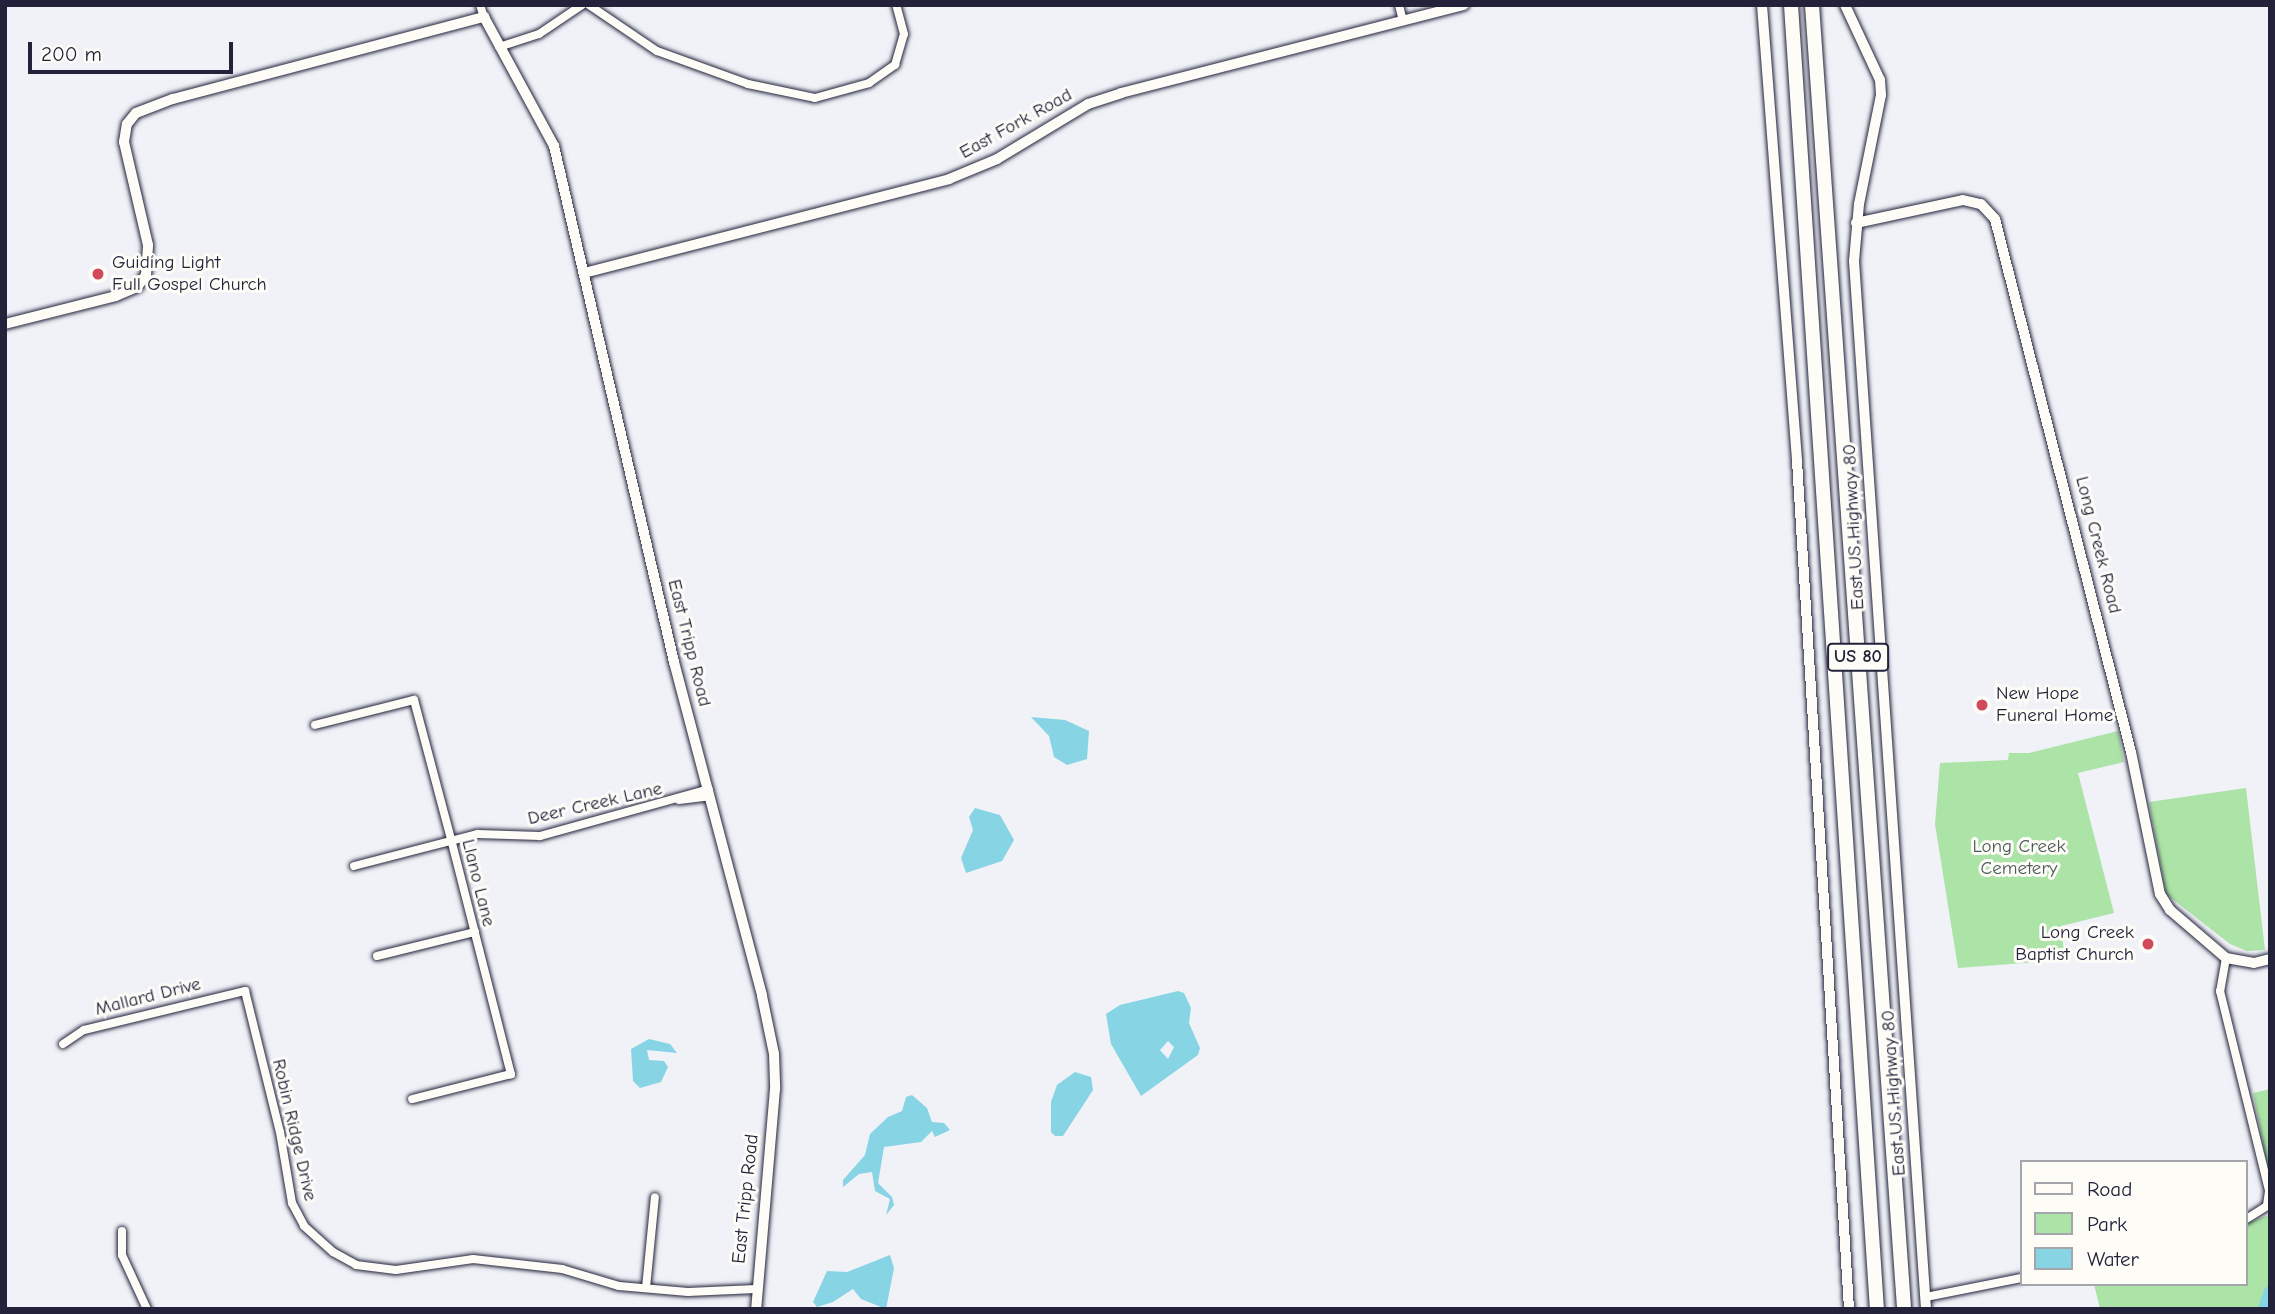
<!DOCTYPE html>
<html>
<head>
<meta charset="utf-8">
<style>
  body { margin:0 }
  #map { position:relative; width:2275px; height:1314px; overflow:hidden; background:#f0f2f8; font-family:"Comic Neue",sans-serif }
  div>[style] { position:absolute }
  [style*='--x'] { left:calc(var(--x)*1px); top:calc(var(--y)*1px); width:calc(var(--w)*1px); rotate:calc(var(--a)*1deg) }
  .green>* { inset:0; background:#ace3a6 }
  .water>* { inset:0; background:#87d4e5 }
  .river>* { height:12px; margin:-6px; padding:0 6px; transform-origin:6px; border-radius:6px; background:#87d4e5 }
  .roads { filter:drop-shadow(0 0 2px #22223b) drop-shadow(0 0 2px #22223b) }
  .minor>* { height:8px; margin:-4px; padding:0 4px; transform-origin:4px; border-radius:4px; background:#fdfcf7 }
  .tertiary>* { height:10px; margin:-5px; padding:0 5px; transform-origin:5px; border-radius:5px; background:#fdfcf7 }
  .secondary>* { height:10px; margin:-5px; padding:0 5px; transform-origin:5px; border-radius:5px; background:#fdfcf7 }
  .motorway>* { height:14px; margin:-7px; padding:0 7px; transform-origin:7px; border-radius:7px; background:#fdfcf7 }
  .dots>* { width:19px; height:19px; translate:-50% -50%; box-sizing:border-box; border:4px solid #fdfcf7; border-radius:50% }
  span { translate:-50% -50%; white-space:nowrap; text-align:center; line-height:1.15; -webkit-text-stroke:6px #fdfcf7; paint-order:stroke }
  .shield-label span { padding:2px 5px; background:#fdfcf7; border:2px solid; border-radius:5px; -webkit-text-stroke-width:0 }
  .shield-label { font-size:18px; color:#22223b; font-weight:700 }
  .street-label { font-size:19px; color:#22223b }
  .poi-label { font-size:19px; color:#22223b }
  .left { translate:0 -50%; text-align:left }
  .right { translate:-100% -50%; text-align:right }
  .park-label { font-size:19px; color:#4b5c5b }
  .frame { position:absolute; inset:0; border:7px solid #22223b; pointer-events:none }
  .legend { position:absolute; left:2020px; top:1160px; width:228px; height:126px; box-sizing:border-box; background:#fdfcf7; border:2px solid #a5a5ac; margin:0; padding:9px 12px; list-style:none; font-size:21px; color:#22223b }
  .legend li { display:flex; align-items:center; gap:14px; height:35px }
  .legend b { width:35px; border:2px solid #a5a5ac }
  .scale { position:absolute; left:28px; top:42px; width:205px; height:32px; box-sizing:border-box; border:4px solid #22223b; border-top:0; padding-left:9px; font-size:21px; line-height:24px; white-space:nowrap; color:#22223b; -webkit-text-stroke:5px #fdfcf7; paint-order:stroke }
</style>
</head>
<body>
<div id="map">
  <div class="green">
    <i style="clip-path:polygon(2118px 731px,2124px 762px,2078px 773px,2114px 913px,2061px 926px,2065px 960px,1958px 968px,1935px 824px,1940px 763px,2008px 760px,2009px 753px,2029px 753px)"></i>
    <i style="clip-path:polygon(2246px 788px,2265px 950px,2247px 951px,2230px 944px,2166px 894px,2149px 802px)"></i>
    <i style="clip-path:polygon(2270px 1089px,2270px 1178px,2253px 1093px)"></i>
    <i style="clip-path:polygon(2270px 1215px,2270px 1309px,2100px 1309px,2094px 1284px,2245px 1284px,2245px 1223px)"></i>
  </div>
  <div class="water">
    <i style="clip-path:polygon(1031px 717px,1065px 720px,1089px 731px,1087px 759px,1067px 765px,1054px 757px,1049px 736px)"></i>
    <i style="clip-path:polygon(975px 808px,1000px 815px,1014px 840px,1002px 861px,966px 873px,961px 858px,973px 830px,969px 817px)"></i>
    <i style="clip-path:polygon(evenodd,1178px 991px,1184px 993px,1191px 1008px,1189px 1023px,1200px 1048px,1198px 1055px,1141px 1096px,1111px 1044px,1106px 1014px,1120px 1005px,1178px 991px,1168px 1041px,1174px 1047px,1168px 1059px,1160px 1050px,1168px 1041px)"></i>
    <i style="clip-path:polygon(649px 1039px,670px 1044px,677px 1053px,647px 1050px,649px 1060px,664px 1061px,668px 1067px,661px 1082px,640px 1088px,633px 1081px,631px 1049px)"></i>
    <i style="clip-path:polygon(1075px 1072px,1091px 1077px,1093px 1090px,1063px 1136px,1055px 1136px,1051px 1132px,1051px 1102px,1057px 1085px)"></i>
    <i style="clip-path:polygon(912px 1095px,927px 1108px,932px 1122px,944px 1123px,950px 1130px,935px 1137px,932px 1131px,921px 1142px,884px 1147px,878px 1183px,892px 1197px,894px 1205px,886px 1215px,890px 1199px,875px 1191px,872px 1172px,859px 1174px,843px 1187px,843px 1180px,865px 1155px,870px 1134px,888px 1117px,902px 1111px,906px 1097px)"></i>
    <i style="clip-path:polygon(890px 1255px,894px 1268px,886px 1309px,861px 1299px,853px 1289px,833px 1302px,817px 1307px,813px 1302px,827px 1271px,847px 1272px)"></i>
  </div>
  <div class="river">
    <i style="--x:2264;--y:1309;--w:18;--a:-71"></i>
  </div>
  <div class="roads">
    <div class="minor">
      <i style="--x:480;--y:5;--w:13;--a:72"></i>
      <i style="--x:589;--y:5;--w:82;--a:34.1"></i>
      <i style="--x:657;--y:51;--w:97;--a:19.9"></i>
      <i style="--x:748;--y:84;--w:68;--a:11.8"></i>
      <i style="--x:815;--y:98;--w:56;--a:-15.5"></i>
      <i style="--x:869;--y:83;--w:32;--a:-35"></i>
      <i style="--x:895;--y:65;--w:32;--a:-74"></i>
      <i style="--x:904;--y:34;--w:30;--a:-105"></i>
      <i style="--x:1399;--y:5;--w:16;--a:76"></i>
      <i style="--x:499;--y:47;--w:42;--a:-18"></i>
      <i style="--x:539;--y:34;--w:52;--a:-34"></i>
      <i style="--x:315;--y:725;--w:102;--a:-14.2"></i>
      <i style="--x:414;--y:700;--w:144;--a:75.1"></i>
      <i style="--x:451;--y:839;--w:243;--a:75.7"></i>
      <i style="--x:511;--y:1074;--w:102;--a:165.8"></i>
      <i style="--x:679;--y:800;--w:31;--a:-7"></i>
      <i style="--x:354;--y:866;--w:128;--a:-14.5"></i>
      <i style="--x:478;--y:834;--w:62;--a:1.8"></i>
      <i style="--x:540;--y:836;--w:175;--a:-15.5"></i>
      <i style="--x:377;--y:956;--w:101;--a:-13.8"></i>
      <i style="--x:2226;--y:958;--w:34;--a:100"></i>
      <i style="--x:2220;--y:991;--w:206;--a:76.2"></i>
      <i style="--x:2269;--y:1191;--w:15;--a:98"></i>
      <i style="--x:2267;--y:1206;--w:26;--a:148"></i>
      <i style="--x:63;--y:1044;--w:25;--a:-34"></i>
      <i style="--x:84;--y:1030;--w:166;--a:-13.6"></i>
      <i style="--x:245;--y:991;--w:145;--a:76.1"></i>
      <i style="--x:280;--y:1132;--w:72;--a:80.4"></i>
      <i style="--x:292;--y:1203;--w:26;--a:62"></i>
      <i style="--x:304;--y:1226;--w:39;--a:42"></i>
      <i style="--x:333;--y:1252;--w:26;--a:29"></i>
      <i style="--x:356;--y:1265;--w:40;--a:7.1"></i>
      <i style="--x:396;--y:1270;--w:78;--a:-8.1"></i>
      <i style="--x:473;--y:1259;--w:90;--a:6.4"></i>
      <i style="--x:562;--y:1269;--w:59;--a:16.6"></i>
      <i style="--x:619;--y:1286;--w:69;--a:5"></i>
      <i style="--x:688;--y:1292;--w:68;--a:-2.5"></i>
      <i style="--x:122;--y:1231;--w:24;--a:90"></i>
      <i style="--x:122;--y:1255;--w:60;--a:65.2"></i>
      <i style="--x:646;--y:1288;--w:91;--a:-84.4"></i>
      <i style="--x:1926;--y:1297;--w:97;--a:-11.3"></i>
    </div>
    <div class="tertiary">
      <i style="--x:1856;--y:223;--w:109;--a:-12.1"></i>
      <i style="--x:1963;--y:200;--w:18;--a:13"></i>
      <i style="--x:1981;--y:204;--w:21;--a:47"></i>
      <i style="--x:1995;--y:219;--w:550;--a:75.69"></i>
      <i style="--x:2131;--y:752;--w:145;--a:78.5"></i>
      <i style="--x:2160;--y:894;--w:19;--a:58"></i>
      <i style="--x:2170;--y:910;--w:74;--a:40.6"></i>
      <i style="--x:2226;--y:958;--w:28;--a:10"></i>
      <i style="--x:2254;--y:963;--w:16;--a:-14"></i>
      <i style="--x:584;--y:273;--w:377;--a:-14.4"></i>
      <i style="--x:949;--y:179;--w:52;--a:-22.6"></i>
      <i style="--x:997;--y:159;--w:106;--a:-31.1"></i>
      <i style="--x:1088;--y:104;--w:35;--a:-18"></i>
      <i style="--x:1121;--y:93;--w:354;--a:-14.4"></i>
      <i style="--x:5;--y:324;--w:114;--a:-14.2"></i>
      <i style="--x:116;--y:296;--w:23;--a:-23"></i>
      <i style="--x:137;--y:287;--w:15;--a:-53"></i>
      <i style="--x:146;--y:275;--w:30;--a:-86"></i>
      <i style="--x:148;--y:245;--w:106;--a:-103.1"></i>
      <i style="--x:124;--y:142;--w:18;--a:-81"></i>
      <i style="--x:127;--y:124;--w:14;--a:-51"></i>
      <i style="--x:136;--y:113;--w:40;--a:-21"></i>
      <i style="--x:173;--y:99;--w:322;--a:-14.8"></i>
      <i style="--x:484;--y:17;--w:147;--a:61.5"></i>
      <i style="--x:554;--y:146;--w:530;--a:76.91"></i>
      <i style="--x:674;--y:662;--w:345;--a:75.2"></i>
      <i style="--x:762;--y:996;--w:59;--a:78.3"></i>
      <i style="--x:774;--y:1054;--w:35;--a:88"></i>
      <i style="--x:775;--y:1089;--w:221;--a:94.9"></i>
    </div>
    <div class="secondary">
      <i style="--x:1762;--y:5;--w:457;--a:85.6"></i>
      <i style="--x:1797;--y:461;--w:850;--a:86.49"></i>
      <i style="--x:1845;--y:5;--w:83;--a:65"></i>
      <i style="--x:1880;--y:80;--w:15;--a:86"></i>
      <i style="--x:1881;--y:95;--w:111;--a:101.4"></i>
      <i style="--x:1859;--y:204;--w:57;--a:95"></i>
      <i style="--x:1854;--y:261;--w:1050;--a:86.07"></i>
    </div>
    <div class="motorway">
      <i style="--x:1791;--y:5;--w:1307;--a:86.23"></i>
      <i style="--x:1812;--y:5;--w:1307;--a:85.96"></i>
    </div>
  </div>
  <div class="dots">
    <i style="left:98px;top:274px;background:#d1495b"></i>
    <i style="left:1982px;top:705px;background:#d1495b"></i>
    <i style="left:2148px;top:944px;background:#d1495b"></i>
  </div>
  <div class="shield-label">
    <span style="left:1858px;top:657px">US 80</span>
  </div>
  <div class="street-label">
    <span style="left:1016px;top:124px;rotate:-29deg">East Fork Road</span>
    <span style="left:1854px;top:527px;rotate:-93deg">East US Highway 80</span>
    <span style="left:2098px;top:545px;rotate:76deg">Long Creek Road</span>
    <span style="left:689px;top:643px;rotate:76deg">East Tripp Road</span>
    <span style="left:595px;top:804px;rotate:-13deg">Deer Creek Lane</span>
    <span style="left:478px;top:883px;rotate:76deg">Llano Lane</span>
    <span style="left:148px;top:997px;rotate:-14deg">Mallard Drive</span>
    <span style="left:1894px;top:1093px;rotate:-94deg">East US Highway 80</span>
    <span style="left:294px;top:1130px;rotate:77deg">Robin Ridge Drive</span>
    <span style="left:746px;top:1199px;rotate:-84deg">East Tripp Road</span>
  </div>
  <div class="poi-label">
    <span class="left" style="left:112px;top:274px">Guiding Light<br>Full Gospel Church</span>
    <span class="left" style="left:1996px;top:705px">New Hope<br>Funeral Home</span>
    <span class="right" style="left:2134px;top:944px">Long Creek<br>Baptist Church</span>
  </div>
  <div class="park-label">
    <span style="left:2019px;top:858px">Long Creek<br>Cemetery</span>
  </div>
  <div class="frame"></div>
  <ul class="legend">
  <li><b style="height:9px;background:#fdfcf7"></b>Road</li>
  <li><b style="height:19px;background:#ace3a6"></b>Park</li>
  <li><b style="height:19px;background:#87d4e5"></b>Water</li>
  </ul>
  <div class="scale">200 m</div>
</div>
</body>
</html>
